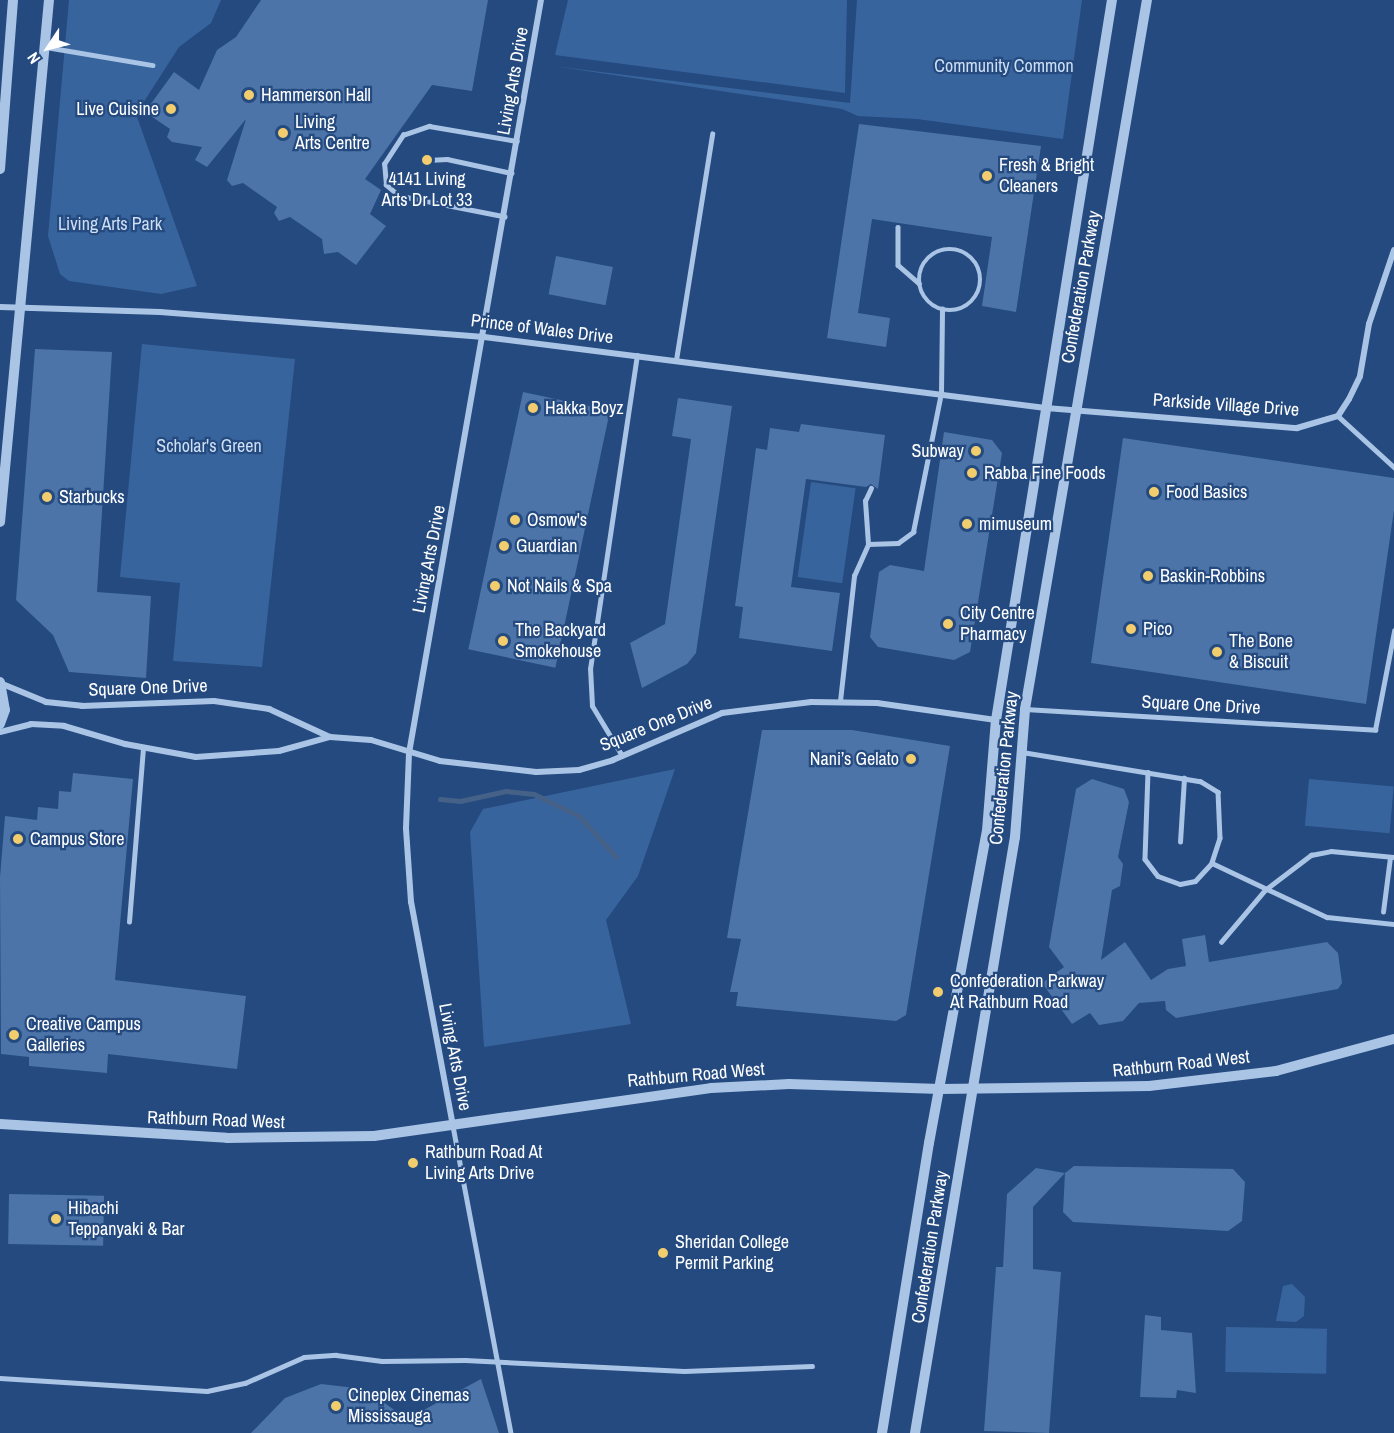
<!DOCTYPE html>
<html>
<head>
<meta charset="utf-8">
<style>
  body { margin:0 }
  #map { position:relative; width:1394px; height:1433px; overflow:hidden; background:#244a7f; font-family:"Archivo Narrow",sans-serif }
  div>[style] { position:absolute }
  [style*='--x'] { left:calc(var(--x)*1px); top:calc(var(--y)*1px); width:calc(var(--w)*1px); rotate:calc(var(--a)*1deg) }
  .green>* { inset:0; background:#38649d; transform-origin:0 0 }
  .stream>* { height:5px; margin:-2.5px; padding:0 2.5px; transform-origin:2.5px; border-radius:2.5px; background:#456187 }
  .building>* { inset:0; background:#4c74a8; transform-origin:0 0 }
  .service>* { height:4.5px; margin:-2.25px; padding:0 2.25px; transform-origin:2.25px; border-radius:2.25px; background:#aac4e6 }
  .service>.ring { margin:-2.25px; padding:0; box-sizing:content-box; background:none; border:4.5px solid #aac4e6; border-radius:50% }
  .minor>* { height:6px; margin:-3px; padding:0 3px; transform-origin:3px; border-radius:3px; background:#aac4e6 }
  .tertiary>* { height:10px; margin:-5px; padding:0 5px; transform-origin:5px; border-radius:5px; background:#aac4e6 }
  .dots>* { width:16px; height:16px; translate:-50% -50%; box-sizing:border-box; border:3px solid #244a7f; border-radius:50% }
  span { translate:-50% -50%; white-space:nowrap; text-align:center; line-height:1.15; -webkit-text-stroke:4.5px #244a7f; paint-order:stroke }
  .park-label { font-size:18px; color:#cddff5 }
  .street-label { font-size:18px; color:#fff }
  .poi-label { font-size:18px; color:#fff }
  .left { translate:0 -50%; text-align:left }
  .right { translate:-100% -50%; text-align:right }
  .north { position:absolute; left:18px; top:18px; width:60px; height:60px; -webkit-text-stroke:4px #244a7f; paint-order:stroke; rotate:235deg; font-size:16px; font-weight:700; line-height:24px; text-align:center; color:#fff }
  .north::after { content:''; display:block; margin:auto; width:21px; height:27px; background:#fff; clip-path:polygon(50% 0,100% 100%,50% 72%,0 100%) }
</style>
</head>
<body>
<div id="map">
  <div class="green">
    <i style="clip-path:polygon(69px 0,221px 0,211px 23px,179px 47px,136px 114px,197px 286px,161px 294px,69px 281px,60px 274px,48px 236px)"></i>
    <i style="clip-path:polygon(568px 0,847px 0,845px 93px,555px 55px)"></i>
    <i style="clip-path:polygon(857px 0,1082px 0,1063px 139px,917px 119px,858px 116px,842px 109px,553px 66px,850px 103px)"></i>
    <i style="clip-path:polygon(142px 344px,295px 359px,262px 667px,173px 661px,180px 583px,120px 577px)"></i>
    <i style="left:811px;top:482px;width:45px;height:96px;rotate:8deg"></i>
    <i style="clip-path:polygon(675px 769px,638px 876px,606px 920px,631px 1024px,484px 1047px,470px 832px,483px 809px)"></i>
    <i style="left:1309px;top:779px;width:85px;height:47px;rotate:5deg"></i>
    <i style="clip-path:polygon(1292px 1284px,1305px 1297px,1304px 1316px,1296px 1322px,1276px 1321px,1283px 1286px)"></i>
    <i style="left:1226px;top:1327px;width:101px;height:45px;rotate:1deg"></i>
  </div>
  <div class="stream">
    <i style="--x:440;--y:799;--w:20;--a:6"></i>
    <i style="--x:460;--y:801;--w:47;--a:-12.3"></i>
    <i style="--x:506;--y:791;--w:28;--a:6"></i>
    <i style="--x:534;--y:794;--w:50;--a:26.1"></i>
    <i style="--x:579;--y:816;--w:55;--a:47.9"></i>
  </div>
  <div class="building">
    <i style="clip-path:polygon(261px 0,488px 0,472px 91px,432px 85px,365px 179px,381px 190px,370px 214px,386px 226px,356px 265px,338px 252px,324px 254px,322px 239px,290px 217px,279px 221px,274px 213px,277px 207px,243px 183px,232px 186px,227px 180px,246px 119px,207px 167px,195px 160px,202px 147px,172px 142px,167px 137px,170px 129px,145px 112px,174px 72px,199px 90px,217px 50px,236px 37px)"></i>
    <i style="clip-path:polygon(859px 124px,1041px 146px,1016px 312px,982px 306px,992px 237px,872px 219px,858px 313px,890px 318px,886px 347px,827px 338px)"></i>
    <i style="left:556px;top:256px;width:58px;height:39px;rotate:11deg"></i>
    <i style="clip-path:polygon(35px 349px,112px 352px,97px 592px,151px 596px,146px 678px,69px 672px,53px 635px,16px 600px)"></i>
    <i style="left:523px;top:392px;width:89px;height:263px;rotate:12deg"></i>
    <i style="clip-path:polygon(678px 398px,732px 406px,696px 653px,687px 664px,642px 688px,630px 643px,665px 624px,691px 439px,672px 436px)"></i>
    <i style="clip-path:polygon(801px 424px,885px 435px,878px 489px,871px 484px,866px 487px,806px 479px,791px 587px,840px 593px,832px 651px,739px 638px,743px 607px,735px 606px,756px 448px,767px 450px,770px 428px,799px 432px)"></i>
    <i style="clip-path:polygon(944px 432px,992px 440px,1002px 453px,970px 652px,954px 660px,878px 647px,870px 637px,879px 572px,890px 565px,924px 571px)"></i>
    <i style="clip-path:polygon(1123px 438px,1394px 478px,1394px 510px,1366px 704px,1091px 663px)"></i>
    <i style="clip-path:polygon(762px 730px,852px 730px,950px 746px,906px 1015px,896px 1021px,736px 1006px,738px 992px,730px 992px,741px 939px,727px 938px)"></i>
    <i style="clip-path:polygon(73px 773px,133px 779px,115px 980px,246px 996px,237px 1069px,108px 1054px,107px 1073px,29px 1066px,29px 1057px,1px 1054px,0 877px,5px 816px,37px 820px,38px 807px,58px 809px,59px 791px,71px 792px)"></i>
    <i style="clip-path:polygon(1092px 779px,1124px 789px,1129px 802px,1118px 857px,1123px 864px,1120px 886px,1112px 890px,1101px 960px,1125px 942px,1151px 980px,1168px 969px,1186px 966px,1182px 939px,1205px 935px,1209px 962px,1327px 942px,1338px 953px,1342px 983px,1338px 989px,1176px 1018px,1166px 1010px,1165px 1001px,1139px 1003px,1123px 1021px,1099px 1025px,1090px 1013px,1072px 1024px,1042px 983px,1064px 967px,1049px 947px,1076px 789px)"></i>
    <i style="clip-path:polygon(1074px 1166px,1233px 1169px,1245px 1182px,1242px 1221px,1228px 1231px,1073px 1222px,1063px 1212px,1065px 1173px,1033px 1207px,1033px 1269px,1061px 1272px,1049px 1433px,984px 1431px,996px 1267px,1003px 1267px,1007px 1194px,1036px 1168px,1065px 1173px)"></i>
    <i style="left:9px;top:1194px;width:95px;height:50px;rotate:1deg"></i>
    <i style="clip-path:polygon(1145px 1315px,1161px 1317px,1161px 1330px,1192px 1333px,1196px 1393px,1177px 1390px,1176px 1398px,1140px 1397px)"></i>
    <i style="clip-path:polygon(481px 1379px,499px 1433px,251px 1433px,285px 1398px,321px 1384px,365px 1389px,407px 1419px)"></i>
  </div>
  <div class="service">
    <i style="--x:46;--y:47;--w:108;--a:9.6"></i>
    <i style="--x:427;--y:160;--w:20;--a:-3"></i>
    <i style="--x:447;--y:159;--w:66;--a:12.2"></i>
    <i style="--x:505;--y:217;--w:108;--a:-168.8"></i>
    <i style="--x:399;--y:196;--w:17;--a:-140"></i>
    <i style="--x:386;--y:185;--w:21;--a:-95"></i>
    <i style="--x:384;--y:164;--w:35;--a:-57"></i>
    <i style="--x:403;--y:135;--w:28;--a:-19"></i>
    <i style="--x:429;--y:126;--w:89;--a:9.7"></i>
    <i style="--x:898;--y:227;--w:38;--a:90"></i>
    <i style="--x:898;--y:265;--w:28;--a:41"></i>
    <i class="ring" style="left:919px;top:249px;width:57.5px;height:57.5px"></i>
    <i style="--x:676;--y:360;--w:229;--a:-80.9"></i>
    <i style="--x:1338;--y:416;--w:76;--a:42.3"></i>
    <i style="--x:868;--y:544;--w:30;--a:-2"></i>
    <i style="--x:898;--y:543;--w:19;--a:-36"></i>
    <i style="--x:913;--y:532;--w:142;--a:-78.6"></i>
    <i style="--x:941;--y:393;--w:84;--a:-89.3"></i>
    <i style="--x:840;--y:701;--w:126;--a:-83.6"></i>
    <i style="--x:854;--y:576;--w:35;--a:-66"></i>
    <i style="--x:868;--y:544;--w:43;--a:-94"></i>
    <i style="--x:865;--y:501;--w:14;--a:-65"></i>
    <i style="--x:1025;--y:709;--w:351;--a:3.4"></i>
    <i style="--x:1375;--y:730;--w:101;--a:-79.1"></i>
    <i style="--x:1022;--y:752;--w:180;--a:9.3"></i>
    <i style="--x:1200;--y:781;--w:21;--a:31"></i>
    <i style="--x:1218;--y:792;--w:46;--a:87.5"></i>
    <i style="--x:1220;--y:838;--w:26;--a:108"></i>
    <i style="--x:622;--y:756;--w:58;--a:-121"></i>
    <i style="--x:592;--y:706;--w:37;--a:-93"></i>
    <i style="--x:590;--y:669;--w:317;--a:-81.5"></i>
    <i style="--x:1148;--y:772;--w:87;--a:92"></i>
    <i style="--x:1145;--y:859;--w:21;--a:53"></i>
    <i style="--x:1158;--y:876;--w:23;--a:20"></i>
    <i style="--x:1180;--y:884;--w:15;--a:-11"></i>
    <i style="--x:1195;--y:881;--w:25;--a:-47"></i>
    <i style="--x:1212;--y:863;--w:127;--a:25.2"></i>
    <i style="--x:1327;--y:917;--w:67;--a:6"></i>
    <i style="--x:1180;--y:842;--w:64;--a:-86.4"></i>
    <i style="--x:1383;--y:912;--w:55;--a:-82.7"></i>
    <i style="--x:129;--y:922;--w:175;--a:-85.4"></i>
    <i style="--x:1221;--y:942;--w:68;--a:-49.8"></i>
    <i style="--x:1265;--y:890;--w:58;--a:-37.3"></i>
    <i style="--x:1311;--y:855;--w:20;--a:-11"></i>
    <i style="--x:1331;--y:851;--w:63;--a:5.4"></i>
    <i style="--x:453;--y:1126;--w:312;--a:79.3"></i>
    <i style="--x:0;--y:1378;--w:207;--a:3.6"></i>
    <i style="--x:207;--y:1391;--w:39;--a:-12"></i>
    <i style="--x:245;--y:1383;--w:64;--a:-23.8"></i>
    <i style="--x:304;--y:1357;--w:32;--a:-4"></i>
    <i style="--x:336;--y:1355;--w:46;--a:7.4"></i>
    <i style="--x:382;--y:1361;--w:83;--a:-0.7"></i>
    <i style="--x:465;--y:1360;--w:219;--a:2.9"></i>
    <i style="--x:684;--y:1371;--w:128;--a:-2.2"></i>
  </div>
  <div class="minor">
    <i style="--x:0;--y:307;--w:160;--a:1.8"></i>
    <i style="--x:160;--y:312;--w:325;--a:4.4"></i>
    <i style="--x:484;--y:337;--w:566;--a:7.2"></i>
    <i style="--x:1046;--y:408;--w:252;--a:4.6"></i>
    <i style="--x:1297;--y:428;--w:43;--a:-16.3"></i>
    <i style="--x:1338;--y:416;--w:20;--a:-57"></i>
    <i style="--x:1349;--y:399;--w:25;--a:-64"></i>
    <i style="--x:1360;--y:376;--w:53;--a:-80.2"></i>
    <i style="--x:1369;--y:324;--w:78;--a:-71.3"></i>
    <i style="--x:0;--y:683;--w:50;--a:22.4"></i>
    <i style="--x:46;--y:702;--w:36;--a:6"></i>
    <i style="--x:82;--y:706;--w:132;--a:-2.2"></i>
    <i style="--x:214;--y:701;--w:56;--a:8.3"></i>
    <i style="--x:269;--y:709;--w:67;--a:24.7"></i>
    <i style="--x:0;--y:732;--w:32;--a:-14"></i>
    <i style="--x:31;--y:724;--w:33;--a:3"></i>
    <i style="--x:64;--y:726;--w:64;--a:16.4"></i>
    <i style="--x:125;--y:744;--w:72;--a:10.4"></i>
    <i style="--x:196;--y:757;--w:83;--a:-4.1"></i>
    <i style="--x:279;--y:751;--w:53;--a:-15.4"></i>
    <i style="--x:330;--y:737;--w:41;--a:4.2"></i>
    <i style="--x:371;--y:740;--w:72;--a:16.9"></i>
    <i style="--x:440;--y:761;--w:97;--a:6.5"></i>
    <i style="--x:536;--y:772;--w:43;--a:-2.7"></i>
    <i style="--x:579;--y:770;--w:35;--a:-16"></i>
    <i style="--x:613;--y:760;--w:119;--a:-23.3"></i>
    <i style="--x:722;--y:713;--w:90;--a:-7"></i>
    <i style="--x:811;--y:702;--w:66;--a:0.9"></i>
    <i style="--x:877;--y:703;--w:120;--a:8.1"></i>
    <i style="--x:453;--y:1126;--w:228;--a:-100.6"></i>
    <i style="--x:411;--y:902;--w:74;--a:-93.9"></i>
    <i style="--x:406;--y:828;--w:75;--a:-87.7"></i>
    <i style="--x:409;--y:753;--w:764;--a:-80.06"></i>
  </div>
  <div class="tertiary">
    <i style="--x:0;--y:169;--w:169;--a:-85.6"></i>
    <i style="--x:0;--y:522;--w:524;--a:-84.64"></i>
    <i style="--x:0;--y:682;--w:28;--a:80"></i>
    <i style="--x:5;--y:710;--w:15;--a:110"></i>
    <i style="--x:0;--y:1124;--w:227;--a:3.5"></i>
    <i style="--x:227;--y:1138;--w:147;--a:-0.8"></i>
    <i style="--x:374;--y:1136;--w:340;--a:-8.1"></i>
    <i style="--x:711;--y:1088;--w:78;--a:-2.9"></i>
    <i style="--x:789;--y:1084;--w:151;--a:1.9"></i>
    <i style="--x:940;--y:1089;--w:209;--a:-0.8"></i>
    <i style="--x:1149;--y:1086;--w:128;--a:-6.7"></i>
    <i style="--x:1276;--y:1071;--w:122;--a:-15.2"></i>
    <i style="--x:882;--y:1433;--w:294;--a:-80.8"></i>
    <i style="--x:929;--y:1143;--w:317;--a:-79.5"></i>
    <i style="--x:987;--y:831;--w:111;--a:-85.4"></i>
    <i style="--x:996;--y:720;--w:729;--a:-80.85"></i>
    <i style="--x:915;--y:1433;--w:604;--a:-80.48"></i>
    <i style="--x:1015;--y:837;--w:128;--a:-85.5"></i>
    <i style="--x:1025;--y:709;--w:719;--a:-80.24"></i>
  </div>
  <div class="dots">
    <i style="left:249px;top:95px;background:#f1cd6e"></i>
    <i style="left:171px;top:109px;background:#f1cd6e"></i>
    <i style="left:283px;top:133px;background:#f1cd6e"></i>
    <i style="left:427px;top:160px;background:#f1cd6e"></i>
    <i style="left:987px;top:176px;background:#f1cd6e"></i>
    <i style="left:533px;top:408px;background:#f1cd6e"></i>
    <i style="left:976px;top:451px;background:#f1cd6e"></i>
    <i style="left:972px;top:473px;background:#f1cd6e"></i>
    <i style="left:1154px;top:492px;background:#f1cd6e"></i>
    <i style="left:47px;top:497px;background:#f1cd6e"></i>
    <i style="left:515px;top:520px;background:#f1cd6e"></i>
    <i style="left:967px;top:524px;background:#f1cd6e"></i>
    <i style="left:504px;top:546px;background:#f1cd6e"></i>
    <i style="left:1148px;top:576px;background:#f1cd6e"></i>
    <i style="left:495px;top:586px;background:#f1cd6e"></i>
    <i style="left:948px;top:624px;background:#f1cd6e"></i>
    <i style="left:1131px;top:629px;background:#f1cd6e"></i>
    <i style="left:503px;top:641px;background:#f1cd6e"></i>
    <i style="left:1217px;top:652px;background:#f1cd6e"></i>
    <i style="left:911px;top:759px;background:#f1cd6e"></i>
    <i style="left:18px;top:839px;background:#f1cd6e"></i>
    <i style="left:938px;top:992px;background:#f1cd6e"></i>
    <i style="left:14px;top:1035px;background:#f1cd6e"></i>
    <i style="left:413px;top:1163px;background:#f1cd6e"></i>
    <i style="left:56px;top:1219px;background:#f1cd6e"></i>
    <i style="left:663px;top:1253px;background:#f1cd6e"></i>
    <i style="left:336px;top:1406px;background:#f1cd6e"></i>
  </div>
  <div class="park-label">
    <span style="left:1004px;top:66px">Community Common</span>
    <span style="left:110px;top:224px">Living Arts Park</span>
    <span style="left:209px;top:446px">Scholar's Green</span>
  </div>
  <div class="street-label">
    <span style="left:513px;top:81px;rotate:-80deg">Living Arts Drive</span>
    <span style="left:1081px;top:287px;rotate:-80deg">Confederation Parkway</span>
    <span style="left:542px;top:329px;rotate:7deg">Prince of Wales Drive</span>
    <span style="left:1226px;top:405px;rotate:4deg">Parkside Village Drive</span>
    <span style="left:429px;top:559px;rotate:-79deg">Living Arts Drive</span>
    <span style="left:148px;top:688px;rotate:-2deg">Square One Drive</span>
    <span style="left:1201px;top:705px;rotate:3deg">Square One Drive</span>
    <span style="left:656px;top:724px;rotate:-22deg">Square One Drive</span>
    <span style="left:1004px;top:768px;rotate:-84deg">Confederation Parkway</span>
    <span style="left:455px;top:1057px;rotate:79deg">Living Arts Drive</span>
    <span style="left:1181px;top:1064px;rotate:-6deg">Rathburn Road West</span>
    <span style="left:696px;top:1075px;rotate:-5deg">Rathburn Road West</span>
    <span style="left:216px;top:1120px;rotate:2deg">Rathburn Road West</span>
    <span style="left:930px;top:1247px;rotate:-81deg">Confederation Parkway</span>
  </div>
  <div class="poi-label">
    <span class="left" style="left:261px;top:95px">Hammerson Hall</span>
    <span class="right" style="left:159px;top:109px">Live Cuisine</span>
    <span class="left" style="left:295px;top:133px">Living<br>Arts Centre</span>
    <span class="left" style="left:999px;top:176px">Fresh &amp; Bright<br>Cleaners</span>
    <span style="left:427px;top:190px">4141 Living<br>Arts Dr Lot 33</span>
    <span class="left" style="left:545px;top:408px">Hakka Boyz</span>
    <span class="right" style="left:964px;top:451px">Subway</span>
    <span class="left" style="left:984px;top:473px">Rabba Fine Foods</span>
    <span class="left" style="left:1166px;top:492px">Food Basics</span>
    <span class="left" style="left:59px;top:497px">Starbucks</span>
    <span class="left" style="left:527px;top:520px">Osmow's</span>
    <span class="left" style="left:979px;top:524px">mimuseum</span>
    <span class="left" style="left:516px;top:546px">Guardian</span>
    <span class="left" style="left:1160px;top:576px">Baskin-Robbins</span>
    <span class="left" style="left:507px;top:586px">Not Nails &amp; Spa</span>
    <span class="left" style="left:960px;top:624px">City Centre<br>Pharmacy</span>
    <span class="left" style="left:1143px;top:629px">Pico</span>
    <span class="left" style="left:515px;top:641px">The Backyard<br>Smokehouse</span>
    <span class="left" style="left:1229px;top:652px">The Bone<br>&amp; Biscuit</span>
    <span class="right" style="left:899px;top:759px">Nani’s Gelato</span>
    <span class="left" style="left:30px;top:839px">Campus Store</span>
    <span class="left" style="left:950px;top:992px">Confederation Parkway<br>At Rathburn Road</span>
    <span class="left" style="left:26px;top:1035px">Creative Campus<br>Galleries</span>
    <span class="left" style="left:425px;top:1163px">Rathburn Road At<br>Living Arts Drive</span>
    <span class="left" style="left:68px;top:1219px">Hibachi<br>Teppanyaki &amp; Bar</span>
    <span class="left" style="left:675px;top:1253px">Sheridan College<br>Permit Parking</span>
    <span class="left" style="left:348px;top:1406px">Cineplex Cinemas<br>Mississauga</span>
  </div>
  <div class="north">N</div>
</div>
</body>
</html>
